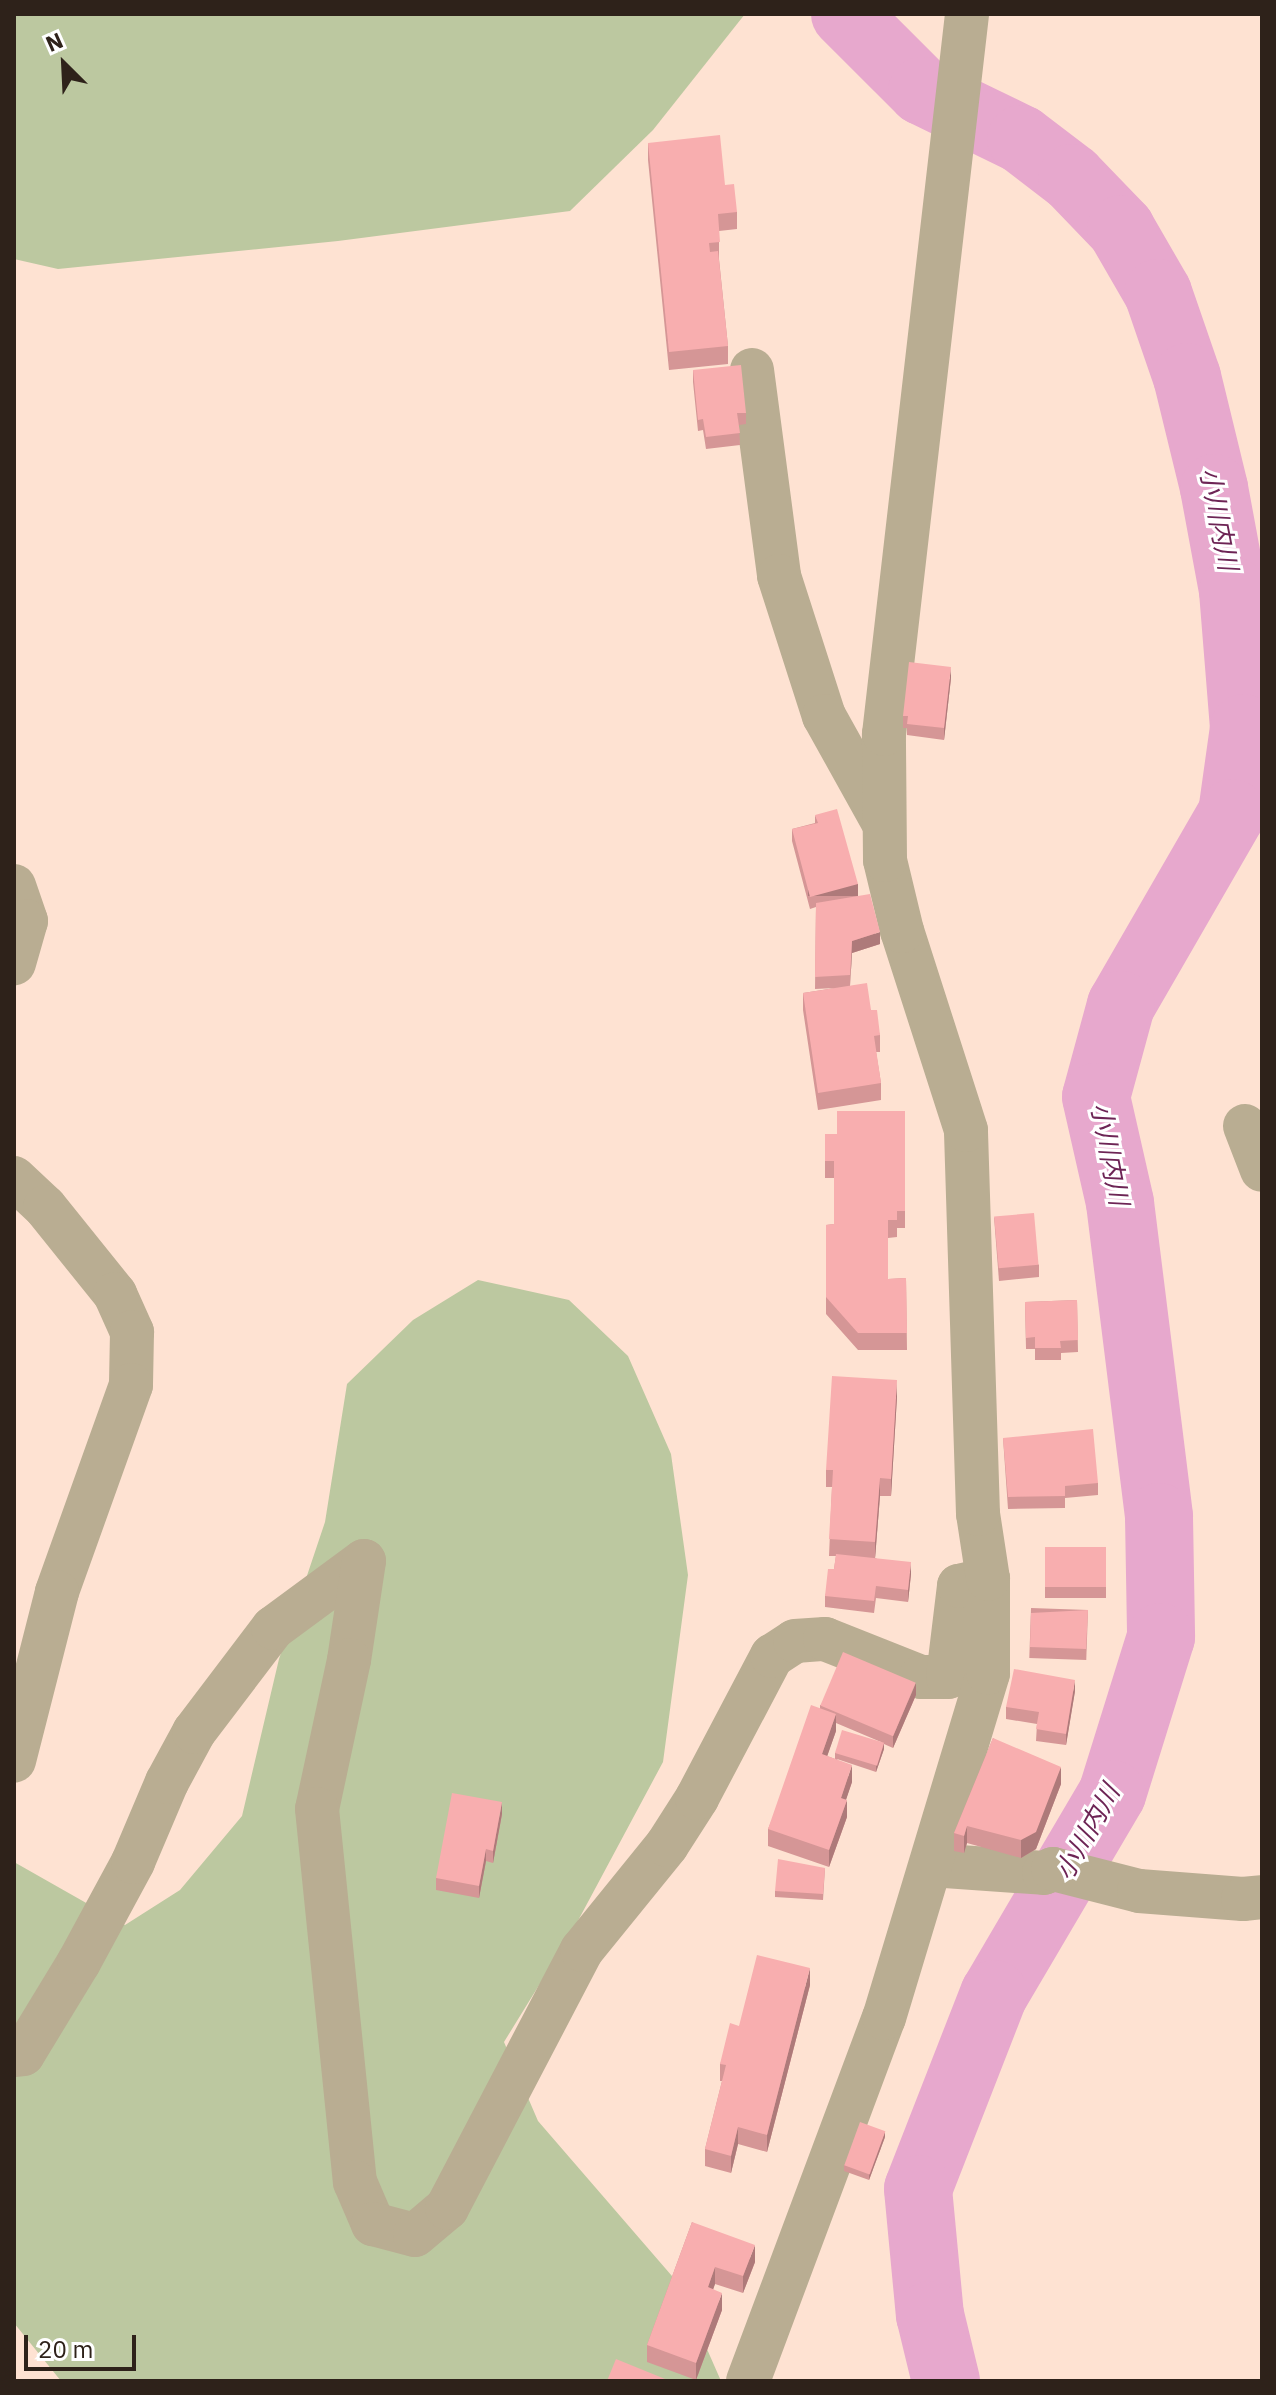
<!DOCTYPE html>
<html>
<head>
<meta charset="utf-8">
<style>
  body { margin:0 }
  #map { position:relative; width:1276px; height:2395px; overflow:hidden; background:#fee2d2; font-family:"IBM Plex Sans","Noto Sans JP",sans-serif }
  div>[style] { position:absolute }
  [style*='--x'] { left:calc(var(--x)*1px); top:calc(var(--y)*1px); width:calc(var(--w)*1px); rotate:calc(var(--a)*1deg) }
  .green>* { inset:0; background:#bcc8a0 }
  .river>* { height:68px; margin:-34px; padding:0 34px; transform-origin:34px; border-radius:34px; background:#e7a8cd }
  .minor>* { height:44px; margin:-22px; padding:0 22px; transform-origin:22px; border-radius:22px; background:#b9ad92 }
  .wall>* { inset:0; background:#d59696; transform-origin:0 0 }
  .shaded-wall>* { inset:0; background:#ae7a7a; transform-origin:0 0 }
  .building>* { inset:0; background:#f8aeaf; transform-origin:0 0 }
  span { translate:-50% -50%; white-space:nowrap; text-align:center; line-height:1.15; -webkit-text-stroke:6px #fff; paint-order:stroke }
  .water-label { font-size:26px; color:#6d2455; font-style:italic }
  .frame { position:absolute; inset:0; border:16px solid #2e221a; pointer-events:none }
  .north { position:absolute; left:24px; top:24px; width:80px; height:80px; -webkit-text-stroke:6px #fff; paint-order:stroke; rotate:336deg; font-size:22px; font-weight:700; line-height:32px; text-align:center; color:#2e221a }
  .north::after { content:''; display:block; margin:auto; width:28px; height:36px; background:#2e221a; clip-path:polygon(50% 0,100% 100%,50% 72%,0 100%) }
  .scale { position:absolute; left:24px; top:2335px; width:112px; height:36px; box-sizing:border-box; border:4px solid #2e221a; border-top:0; padding-left:10px; font-size:24px; line-height:28px; white-space:nowrap; color:#2e221a; -webkit-text-stroke:6px #fff; paint-order:stroke }
</style>
</head>
<body>
<div id="map">
  <div class="green">
    <i style="clip-path:polygon(14px 14px,745px 14px,653px 130px,570px 211px,338px 241px,58px 269px,14px 259px)"></i>
    <i style="clip-path:polygon(478px 1280px,569px 1300px,628px 1356px,671px 1454px,688px 1575px,663px 1762px,573px 1930px,504px 2042px,538px 2121px,678px 2283px,721px 2381px,61px 2381px,14px 2323px,14px 1862px,125px 1925px,180px 1890px,242px 1816px,279px 1659px,325px 1522px,347px 1384px,413px 1320px)"></i>
  </div>
  <div class="river">
    <i style="--x:845;--y:14;--w:109;--a:45"></i>
    <i style="--x:922;--y:91;--w:110;--a:25.9"></i>
    <i style="--x:1021;--y:139;--w:64;--a:37.4"></i>
    <i style="--x:1072;--y:178;--w:71;--a:46.1"></i>
    <i style="--x:1121;--y:229;--w:74;--a:60"></i>
    <i style="--x:1158;--y:293;--w:89;--a:71"></i>
    <i style="--x:1187;--y:377;--w:114;--a:76.3"></i>
    <i style="--x:1214;--y:488;--w:105;--a:79.5"></i>
    <i style="--x:1233;--y:591;--w:137;--a:85.4"></i>
    <i style="--x:1244;--y:728;--w:86;--a:98"></i>
    <i style="--x:1232;--y:813;--w:222;--a:120"></i>
    <i style="--x:1121;--y:1005;--w:95;--a:105.2"></i>
    <i style="--x:1096;--y:1097;--w:109;--a:77.2"></i>
    <i style="--x:1120;--y:1203;--w:316;--a:82.9"></i>
    <i style="--x:1159;--y:1517;--w:120;--a:89"></i>
    <i style="--x:1161;--y:1637;--w:164;--a:107.3"></i>
    <i style="--x:1112;--y:1794;--w:232;--a:120.5"></i>
    <i style="--x:994;--y:1994;--w:209;--a:111.3"></i>
    <i style="--x:918;--y:2189;--w:127;--a:84.6"></i>
    <i style="--x:930;--y:2315;--w:68;--a:76.4"></i>
  </div>
  <div class="minor">
    <i style="--x:752;--y:370;--w:208;--a:82.5"></i>
    <i style="--x:779;--y:576;--w:147;--a:72.2"></i>
    <i style="--x:824;--y:716;--w:119;--a:60.9"></i>
    <i style="--x:14;--y:886;--w:37;--a:71"></i>
    <i style="--x:26;--y:921;--w:44;--a:105.9"></i>
    <i style="--x:1245;--y:1126;--w:47;--a:68.9"></i>
    <i style="--x:14;--y:1178;--w:42;--a:43.1"></i>
    <i style="--x:45;--y:1207;--w:112;--a:51.2"></i>
    <i style="--x:115;--y:1294;--w:42;--a:65.9"></i>
    <i style="--x:132;--y:1332;--w:53;--a:91.1"></i>
    <i style="--x:131;--y:1385;--w:220;--a:109.7"></i>
    <i style="--x:57;--y:1592;--w:174;--a:104.3"></i>
    <i style="--x:931;--y:1865;--w:113;--a:4"></i>
    <i style="--x:1044;--y:1873;--w:10;--a:-24"></i>
    <i style="--x:1053;--y:1869;--w:89;--a:14.3"></i>
    <i style="--x:1139;--y:1891;--w:104;--a:4.4"></i>
    <i style="--x:1243;--y:1899;--w:19;--a:-6"></i>
    <i style="--x:14;--y:2055;--w:9;--a:-6"></i>
    <i style="--x:23;--y:2054;--w:108;--a:-58.7"></i>
    <i style="--x:79;--y:1962;--w:114;--a:-61.6"></i>
    <i style="--x:133;--y:1862;--w:87;--a:-67"></i>
    <i style="--x:167;--y:1782;--w:57;--a:-61.6"></i>
    <i style="--x:194;--y:1732;--w:131;--a:-52.8"></i>
    <i style="--x:273;--y:1628;--w:113;--a:-36.4"></i>
    <i style="--x:364;--y:1561;--w:100;--a:98.6"></i>
    <i style="--x:349;--y:1660;--w:152;--a:102.1"></i>
    <i style="--x:317;--y:1809;--w:375;--a:84.2"></i>
    <i style="--x:355;--y:2182;--w:46;--a:66.8"></i>
    <i style="--x:373;--y:2224;--w:43;--a:14.7"></i>
    <i style="--x:415;--y:2235;--w:42;--a:-40.2"></i>
    <i style="--x:447;--y:2208;--w:291;--a:-62.4"></i>
    <i style="--x:582;--y:1950;--w:135;--a:-51"></i>
    <i style="--x:667;--y:1845;--w:56;--a:-57.4"></i>
    <i style="--x:697;--y:1798;--w:161;--a:-62.2"></i>
    <i style="--x:772;--y:1656;--w:27;--a:-33"></i>
    <i style="--x:795;--y:1641;--w:30;--a:-4"></i>
    <i style="--x:825;--y:1639;--w:103;--a:21.6"></i>
    <i style="--x:921;--y:1677;--w:27;--a:0"></i>
    <i style="--x:948;--y:1677;--w:92;--a:-83.1"></i>
    <i style="--x:959;--y:1586;--w:30;--a:-14"></i>
    <i style="--x:748;--y:2381;--w:388;--a:-69.5"></i>
    <i style="--x:884;--y:2018;--w:360;--a:-73.2"></i>
    <i style="--x:988;--y:1673;--w:94;--a:-90"></i>
    <i style="--x:988;--y:1579;--w:66;--a:-98.7"></i>
    <i style="--x:978;--y:1514;--w:384;--a:-91.8"></i>
    <i style="--x:966;--y:1130;--w:209;--a:-107.8"></i>
    <i style="--x:902;--y:931;--w:73;--a:-103.5"></i>
    <i style="--x:885;--y:860;--w:126;--a:-90.5"></i>
    <i style="--x:884;--y:734;--w:725;--a:-83.42"></i>
  </div>
  <div class="wall">
    <i style="clip-path:polygon(648px 143px,737px 212px,737px 229px,719px 231px,719px 259px,728px 346px,728px 364px,669px 370px,648px 160px)"></i>
    <i style="clip-path:polygon(693px 370px,746px 413px,746px 424px,739px 425px,740px 445px,706px 449px,703px 430px,698px 431px,693px 382px)"></i>
    <i style="clip-path:polygon(951px 678px,944px 740px,907px 735px,907px 728px,903px 728px,903px 716px)"></i>
    <i style="clip-path:polygon(815px 815px,858px 896px,880px 944px,852px 953px,850px 986px,871px 1010px,880px 1035px,880px 1052px,876px 1052px,881px 1083px,881px 1100px,818px 1110px,803px 1010px,803px 993px,835px 988px,815px 989px,816px 907px,810px 909px,792px 841px,792px 829px,815px 823px)"></i>
    <i style="clip-path:polygon(905px 1111px,905px 1228px,897px 1228px,897px 1237px,888px 1238px,888px 1279px,906px 1278px,907px 1350px,858px 1350px,826px 1314px,826px 1225px,834px 1224px,834px 1178px,825px 1178px,825px 1134px,837px 1134px)"></i>
    <i style="clip-path:polygon(994px 1217px,1039px 1265px,1039px 1277px,999px 1281px)"></i>
    <i style="clip-path:polygon(1077px 1300px,1078px 1352px,1061px 1353px,1061px 1360px,1035px 1360px,1035px 1349px,1026px 1349px,1025px 1302px)"></i>
    <i style="clip-path:polygon(897px 1397px,891px 1496px,880px 1496px,875px 1558px,911px 1574px,908px 1602px,876px 1598px,874px 1613px,825px 1607px,825px 1596px,834px 1569px,836px 1556px,829px 1556px,832px 1487px,826px 1487px,826px 1470px)"></i>
    <i style="clip-path:polygon(1003px 1438px,1098px 1483px,1098px 1495px,1065px 1498px,1065px 1508px,1008px 1509px)"></i>
    <i style="left:1106px;top:1547px;width:51px;height:61px;rotate:90deg"></i>
    <i style="left:1088px;top:1610px;width:50px;height:57px;rotate:92deg"></i>
    <i style="clip-path:polygon(1075px 1691px,1066px 1745px,1036px 1741px,1037px 1724px,1006px 1719px,1006px 1707px)"></i>
    <i style="clip-path:polygon(evenodd,916px 1695px,893px 1748px,884px 1744px,884px 1749px,876px 1772px,837px 1759px,852px 1782px,846px 1799px,847px 1817px,829px 1867px,768px 1846px,768px 1829px,820px 1708px,820px 1705px,916px 1695px,836px 1723px,881px 1742px,835px 1753px,835px 1759px,827px 1756px,836px 1731px,836px 1723px)"></i>
    <i style="clip-path:polygon(993px 1738px,1061px 1784px,1036px 1849px,1021px 1858px,967px 1843px,964px 1853px,954px 1851px,954px 1833px)"></i>
    <i style="clip-path:polygon(502px 1814px,493px 1863px,486px 1861px,479px 1898px,436px 1890px,436px 1878px)"></i>
    <i style="clip-path:polygon(825px 1868px,823px 1900px,775px 1897px,775px 1891px)"></i>
    <i style="clip-path:polygon(810px 1985px,767px 2152px,738px 2144px,731px 2173px,705px 2166px,705px 2149px,722px 2081px,720px 2081px,720px 2064px,739px 2026px)"></i>
    <i style="clip-path:polygon(885px 2137px,869px 2180px,844px 2171px,844px 2165px)"></i>
    <i style="clip-path:polygon(692px 2222px,755px 2262px,743px 2293px,715px 2284px,713px 2289px,722px 2310px,696px 2380px,647px 2362px,647px 2345px)"></i>
  </div>
  <div class="shaded-wall">
    <i style="clip-path:polygon(951px 667px,951px 678px,944px 740px,944px 728px)"></i>
    <i style="left:858px;top:884px;width:12px;height:50px;rotate:90deg"></i>
    <i style="clip-path:polygon(880px 932px,880px 944px,852px 953px,850px 987px,852px 941px)"></i>
    <i style="clip-path:polygon(897px 1380px,897px 1397px,891px 1496px,891px 1479px)"></i>
    <i style="clip-path:polygon(880px 1478px,880px 1496px,875px 1559px,875px 1542px)"></i>
    <i style="clip-path:polygon(911px 1562px,911px 1574px,908px 1602px,908px 1590px)"></i>
    <i style="clip-path:polygon(1075px 1680px,1075px 1691px,1066px 1745px,1066px 1734px)"></i>
    <i style="clip-path:polygon(916px 1683px,916px 1695px,893px 1748px,893px 1736px)"></i>
    <i style="clip-path:polygon(836px 1714px,836px 1731px,822px 1771px,822px 1754px)"></i>
    <i style="clip-path:polygon(884px 1743px,884px 1749px,876px 1772px,876px 1766px)"></i>
    <i style="clip-path:polygon(852px 1765px,852px 1782px,841px 1815px,841px 1798px)"></i>
    <i style="clip-path:polygon(1061px 1767px,1061px 1784px,1036px 1849px,1021px 1858px,1021px 1840px)"></i>
    <i style="clip-path:polygon(847px 1800px,847px 1817px,829px 1867px,829px 1850px)"></i>
    <i style="clip-path:polygon(502px 1802px,502px 1814px,493px 1863px,493px 1851px)"></i>
    <i style="clip-path:polygon(967px 1826px,967px 1843px,964px 1853px,964px 1836px)"></i>
    <i style="clip-path:polygon(486px 1849px,486px 1861px,479px 1898px,479px 1886px)"></i>
    <i style="clip-path:polygon(810px 1968px,810px 1985px,767px 2152px,767px 2135px)"></i>
    <i style="clip-path:polygon(738px 2127px,738px 2144px,731px 2173px,731px 2156px)"></i>
    <i style="clip-path:polygon(885px 2131px,885px 2137px,869px 2180px,869px 2174px)"></i>
    <i style="clip-path:polygon(755px 2245px,755px 2262px,743px 2293px,743px 2276px)"></i>
    <i style="clip-path:polygon(715px 2267px,715px 2284px,708px 2304px,708px 2287px)"></i>
    <i style="clip-path:polygon(722px 2293px,722px 2310px,696px 2380px,696px 2363px)"></i>
  </div>
  <div class="building">
    <i style="clip-path:polygon(720px 135px,725px 185px,734px 184px,737px 212px,718px 214px,720px 242px,709px 243px,710px 252px,718px 251px,728px 346px,669px 352px,648px 143px)"></i>
    <i style="clip-path:polygon(741px 365px,746px 413px,737px 413px,740px 433px,706px 437px,703px 419px,698px 420px,693px 370px)"></i>
    <i style="clip-path:polygon(909px 662px,951px 667px,944px 728px,907px 724px,908px 716px,903px 716px)"></i>
    <i style="clip-path:polygon(837px 809px,858px 884px,810px 897px,792px 829px,818px 823px,815px 815px)"></i>
    <i style="clip-path:polygon(870px 894px,880px 932px,852px 941px,850px 975px,815px 977px,816px 903px)"></i>
    <i style="clip-path:polygon(867px 983px,871px 1010px,877px 1010px,880px 1035px,874px 1036px,881px 1083px,818px 1093px,803px 993px)"></i>
    <i style="clip-path:polygon(837px 1111px,905px 1111px,905px 1211px,897px 1211px,897px 1220px,888px 1220px,888px 1279px,906px 1278px,907px 1333px,858px 1333px,826px 1297px,826px 1225px,834px 1224px,834px 1161px,825px 1161px,825px 1134px,837px 1134px)"></i>
    <i style="left:1034px;top:1213px;width:52px;height:40px;rotate:85deg"></i>
    <i style="clip-path:polygon(1077px 1300px,1078px 1340px,1060px 1341px,1061px 1348px,1035px 1348px,1035px 1337px,1026px 1338px,1025px 1302px)"></i>
    <i style="clip-path:polygon(832px 1376px,897px 1380px,891px 1479px,880px 1478px,875px 1542px,829px 1539px,833px 1470px,826px 1470px)"></i>
    <i style="clip-path:polygon(1093px 1429px,1098px 1483px,1065px 1486px,1065px 1496px,1008px 1497px,1003px 1438px)"></i>
    <i style="left:1106px;top:1547px;width:40px;height:61px;rotate:90deg"></i>
    <i style="clip-path:polygon(836px 1554px,911px 1562px,908px 1590px,876px 1586px,874px 1601px,825px 1596px,828px 1569px,834px 1569px)"></i>
    <i style="clip-path:polygon(1088px 1610px,1086px 1649px,1030px 1647px,1031px 1613px)"></i>
    <i style="left:843px;top:1652px;width:79px;height:58px;rotate:23deg"></i>
    <i style="clip-path:polygon(1014px 1669px,1075px 1680px,1066px 1734px,1036px 1729px,1039px 1712px,1006px 1707px)"></i>
    <i style="clip-path:polygon(811px 1705px,836px 1714px,822px 1754px,852px 1765px,841px 1798px,847px 1800px,829px 1850px,768px 1829px)"></i>
    <i style="left:842px;top:1730px;width:44px;height:24px;rotate:17deg"></i>
    <i style="clip-path:polygon(993px 1738px,1061px 1767px,1036px 1832px,1021px 1840px,967px 1826px,964px 1836px,954px 1833px)"></i>
    <i style="clip-path:polygon(452px 1793px,502px 1802px,493px 1851px,486px 1849px,479px 1886px,436px 1878px)"></i>
    <i style="clip-path:polygon(778px 1859px,825px 1868px,823px 1894px,775px 1891px)"></i>
    <i style="clip-path:polygon(757px 1955px,810px 1968px,767px 2135px,738px 2127px,731px 2156px,705px 2149px,726px 2065px,720px 2064px,730px 2023px,739px 2026px)"></i>
    <i style="left:860px;top:2122px;width:27px;height:46px;rotate:20deg"></i>
    <i style="clip-path:polygon(692px 2222px,755px 2245px,743px 2276px,715px 2267px,708px 2287px,722px 2293px,696px 2363px,647px 2345px)"></i>
    <i style="clip-path:polygon(616px 2359px,670px 2381px,607px 2381px)"></i>
  </div>
  <div class="water-label">
    <span style="left:1219px;top:519px;rotate:79deg">小川内川</span>
    <span style="left:1110px;top:1154px;rotate:79deg">小川内川</span>
    <span style="left:1087px;top:1832px;rotate:-61deg">小川内川</span>
  </div>
  <div class="frame"></div>
  <div class="north">N</div>
  <div class="scale">20 m</div>
</div>
</body>
</html>
